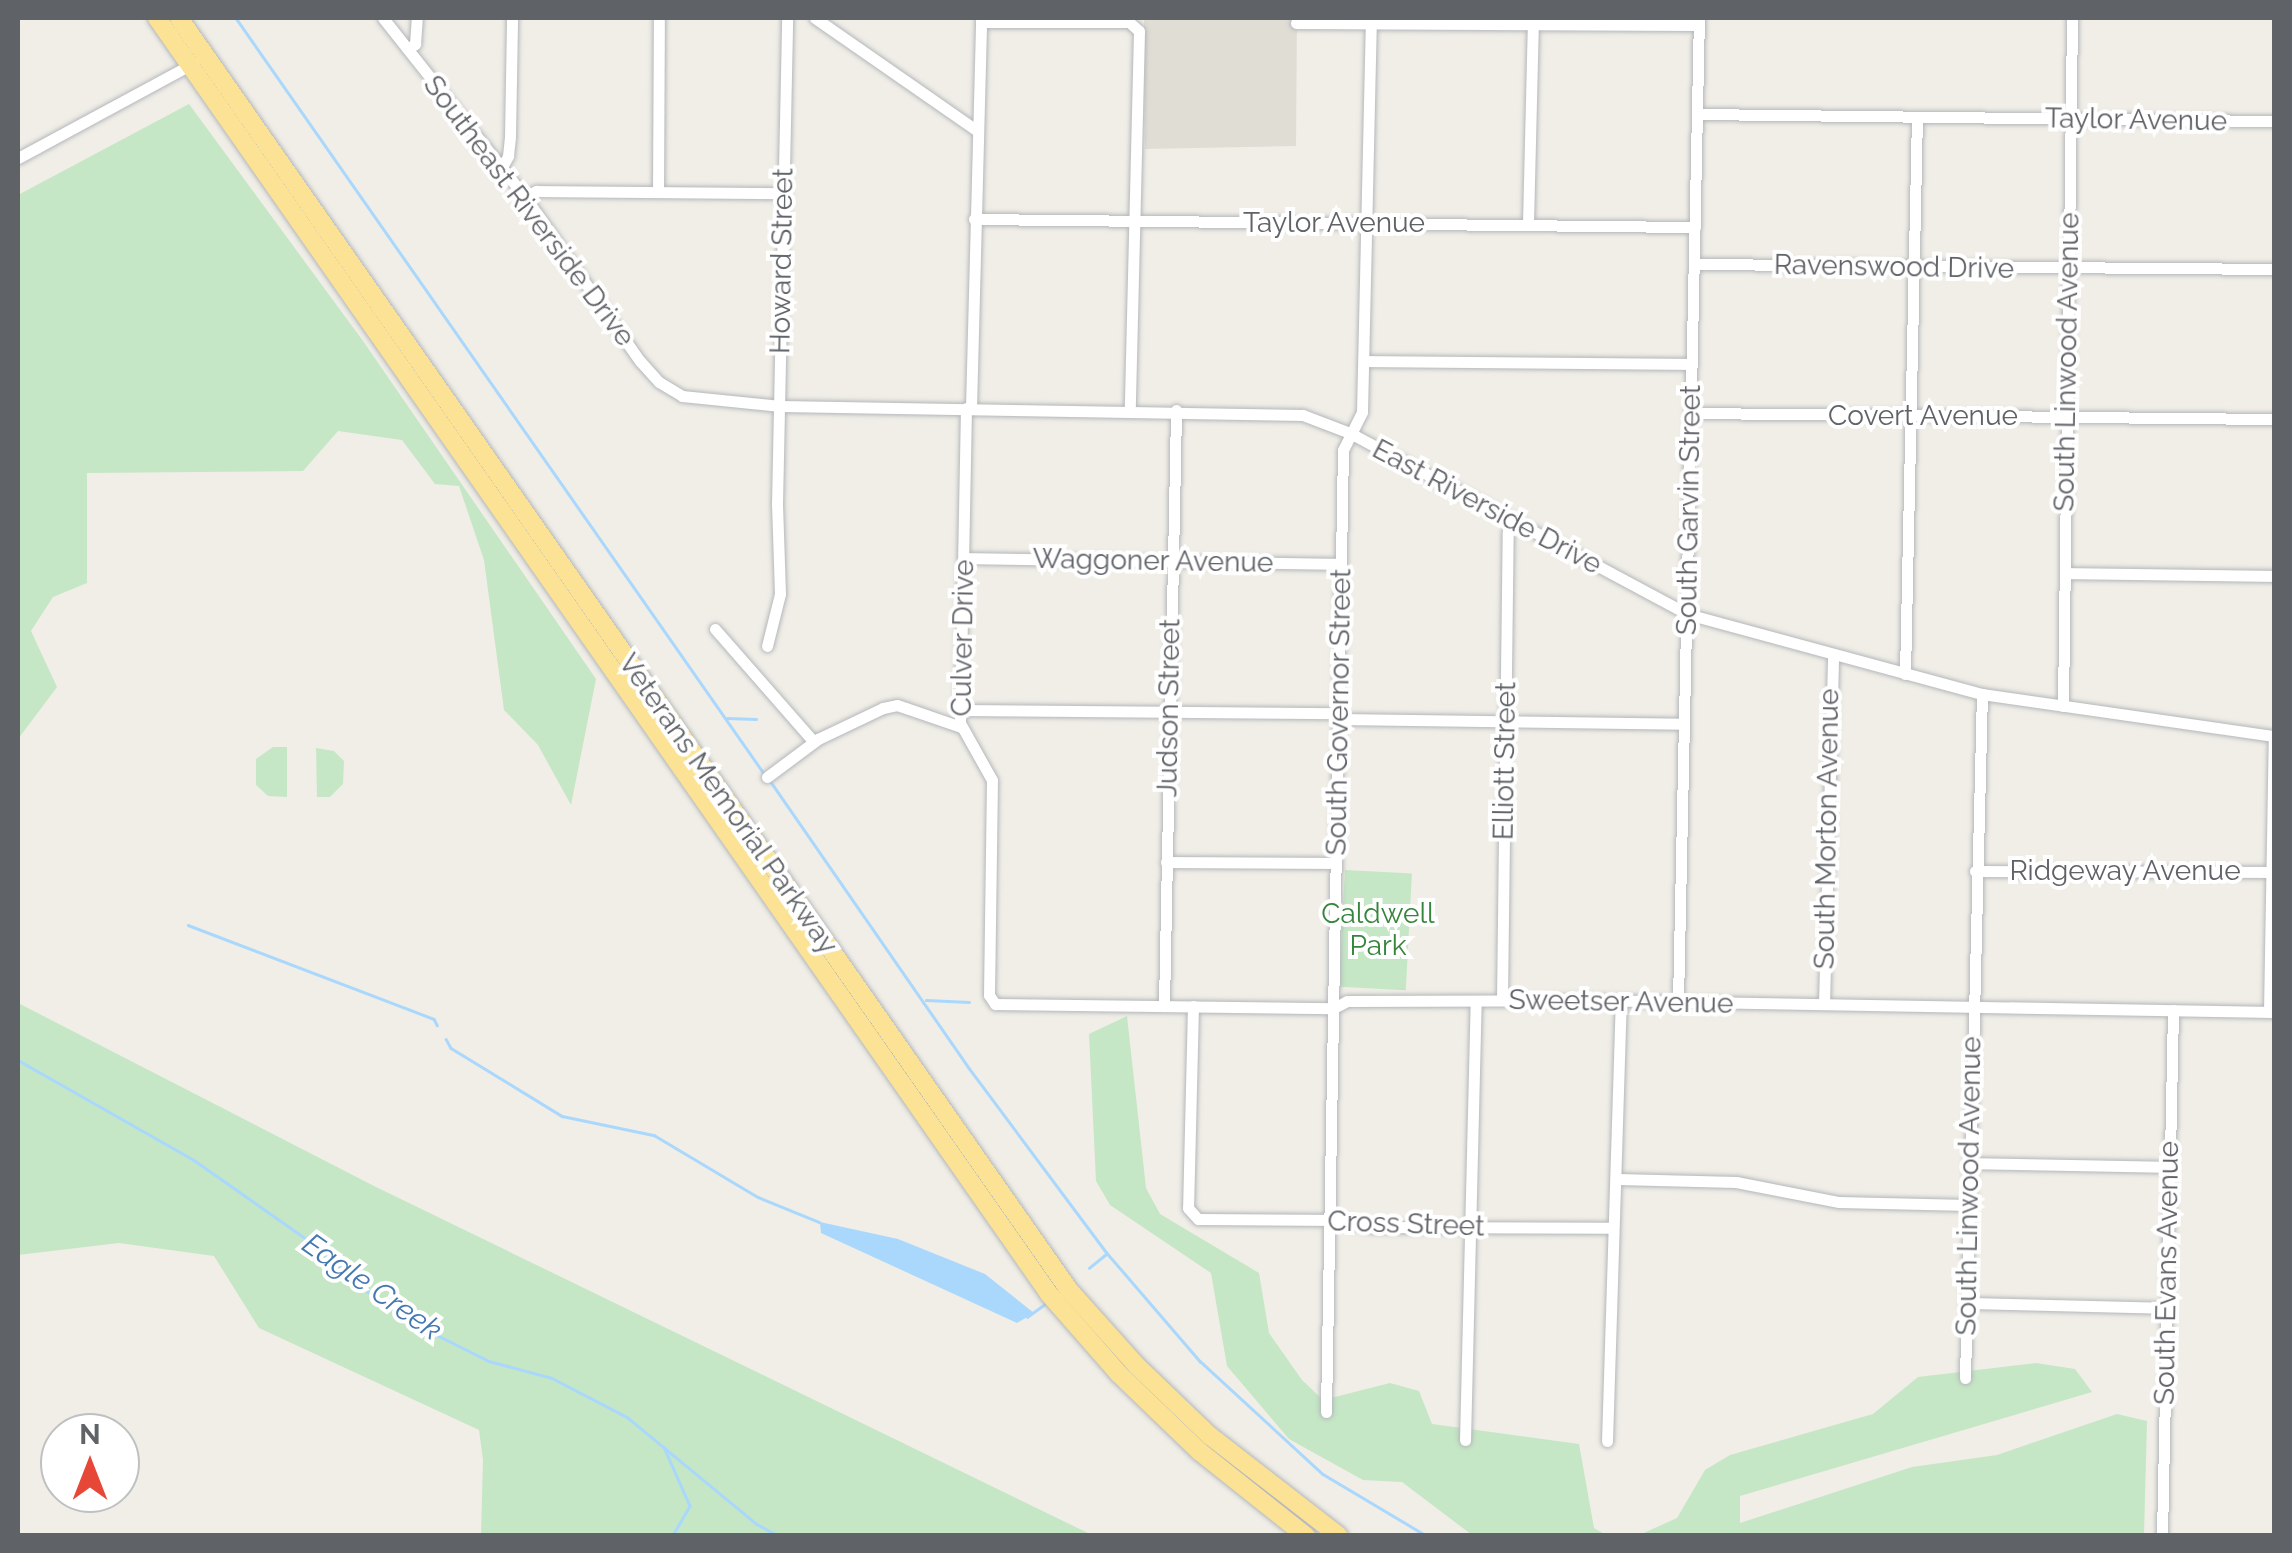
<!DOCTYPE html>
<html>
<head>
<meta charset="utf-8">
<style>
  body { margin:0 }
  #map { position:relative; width:2292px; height:1553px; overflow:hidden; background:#f0eee7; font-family:Raleway,sans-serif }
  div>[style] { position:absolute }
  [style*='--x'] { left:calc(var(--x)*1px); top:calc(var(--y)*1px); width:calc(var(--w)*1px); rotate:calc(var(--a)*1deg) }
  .education>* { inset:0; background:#e0ddd5 }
  .green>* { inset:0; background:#c5e7c5; transform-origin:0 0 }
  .water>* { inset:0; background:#aad8fd }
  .stream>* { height:2.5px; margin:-1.25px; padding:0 1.25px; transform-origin:1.25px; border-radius:1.25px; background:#aad8fd }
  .roads { filter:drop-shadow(0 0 2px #b4b7bb) drop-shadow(0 0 2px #b4b7bb) }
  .minor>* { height:11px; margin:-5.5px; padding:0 5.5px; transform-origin:5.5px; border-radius:5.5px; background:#fff }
  .highway>* { height:18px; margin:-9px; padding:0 9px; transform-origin:9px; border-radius:9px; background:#fbe294 }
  span { translate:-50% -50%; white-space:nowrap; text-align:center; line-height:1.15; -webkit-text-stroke:8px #fff; paint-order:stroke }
  .street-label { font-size:28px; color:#5f6267 }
  .park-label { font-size:28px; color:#37853c }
  .water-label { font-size:30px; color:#4578b0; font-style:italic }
  .frame { position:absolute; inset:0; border:20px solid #5f6267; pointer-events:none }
  .north { position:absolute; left:40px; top:1413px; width:100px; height:100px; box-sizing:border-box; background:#fff; border:2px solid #bfc0c2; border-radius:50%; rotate:0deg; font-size:28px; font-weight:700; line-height:40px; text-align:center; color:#5f6267 }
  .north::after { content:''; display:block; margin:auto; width:35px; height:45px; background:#e74737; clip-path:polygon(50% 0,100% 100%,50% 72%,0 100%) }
</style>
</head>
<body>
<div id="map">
  <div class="education">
    <i style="clip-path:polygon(1107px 18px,1297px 18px,1296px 146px,1145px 149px,1144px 19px)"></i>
  </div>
  <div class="green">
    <i style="clip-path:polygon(189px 104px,363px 341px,596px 679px,571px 805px,538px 745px,504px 710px,484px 560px,459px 486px,435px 484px,402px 440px,338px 431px,303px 471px,87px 473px,87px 583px,53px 597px,31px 631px,57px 687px,18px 739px,18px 195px)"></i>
    <i style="clip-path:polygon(273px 747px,287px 747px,287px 797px,268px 796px,256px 785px,256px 759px)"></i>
    <i style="clip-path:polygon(316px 748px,334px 751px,344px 761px,343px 784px,330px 797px,317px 797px)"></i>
    <i style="left:1345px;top:870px;width:67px;height:117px;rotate:3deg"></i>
    <i style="clip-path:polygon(18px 1003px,374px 1186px,1092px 1535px,481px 1535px,483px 1460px,479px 1430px,259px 1328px,214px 1256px,119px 1243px,18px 1255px)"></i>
    <i style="clip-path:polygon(1127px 1016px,1146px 1188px,1160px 1214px,1259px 1273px,1269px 1333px,1302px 1380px,1323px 1400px,1390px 1383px,1419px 1391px,1432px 1424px,1579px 1444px,1594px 1528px,1606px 1535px,1472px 1535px,1402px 1482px,1363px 1480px,1289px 1439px,1227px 1366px,1211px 1273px,1110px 1205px,1096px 1181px,1089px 1034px)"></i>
    <i style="clip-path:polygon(2036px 1363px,2075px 1369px,2092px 1392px,1740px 1496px,1740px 1523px,1912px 1467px,1997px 1455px,2117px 1414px,2147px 1421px,2144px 1535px,1637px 1536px,1677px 1518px,1705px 1470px,1730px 1455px,1873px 1414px,1918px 1377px)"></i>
  </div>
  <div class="water">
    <i style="clip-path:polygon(820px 1222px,898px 1239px,985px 1274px,1034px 1313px,1017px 1323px,821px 1233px)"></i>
  </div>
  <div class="stream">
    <i style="--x:236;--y:18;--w:920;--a:55.05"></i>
    <i style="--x:727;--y:718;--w:29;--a:2"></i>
    <i style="--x:771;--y:782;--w:348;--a:55.3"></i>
    <i style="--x:969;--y:1068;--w:231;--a:53.3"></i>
    <i style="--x:1107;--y:1253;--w:143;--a:49.3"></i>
    <i style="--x:1200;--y:1361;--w:167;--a:42.6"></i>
    <i style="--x:1323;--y:1474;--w:121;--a:30.8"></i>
    <i style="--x:188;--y:925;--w:263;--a:20.9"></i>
    <i style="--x:434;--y:1019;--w:7;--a:63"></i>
    <i style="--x:926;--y:1000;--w:43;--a:2.7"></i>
    <i style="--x:446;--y:1039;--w:10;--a:61"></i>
    <i style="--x:451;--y:1048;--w:130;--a:31.5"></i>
    <i style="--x:562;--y:1116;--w:94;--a:11.7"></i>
    <i style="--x:654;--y:1135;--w:121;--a:30.8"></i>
    <i style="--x:758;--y:1197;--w:66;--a:22.3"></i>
    <i style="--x:18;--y:1060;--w:202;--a:29.6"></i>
    <i style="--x:194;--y:1160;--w:144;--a:35.1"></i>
    <i style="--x:312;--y:1243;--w:81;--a:41"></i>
    <i style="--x:373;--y:1296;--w:64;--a:32.2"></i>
    <i style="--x:427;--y:1330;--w:69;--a:26.6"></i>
    <i style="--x:489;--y:1361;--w:65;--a:15.1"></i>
    <i style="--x:552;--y:1378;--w:85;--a:27.5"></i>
    <i style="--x:627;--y:1417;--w:168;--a:39.5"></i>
    <i style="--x:757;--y:1524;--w:25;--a:29"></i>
    <i style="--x:1089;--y:1268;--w:22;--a:-39"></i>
    <i style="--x:1027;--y:1317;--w:22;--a:-36"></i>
    <i style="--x:664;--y:1447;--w:64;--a:66.2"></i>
    <i style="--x:690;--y:1506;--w:34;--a:120"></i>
  </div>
  <div class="roads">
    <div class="minor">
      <i style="--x:383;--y:18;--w:228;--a:51.6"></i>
      <i style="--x:525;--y:197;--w:200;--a:55"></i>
      <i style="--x:640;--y:361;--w:28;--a:48"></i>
      <i style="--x:659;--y:382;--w:27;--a:31"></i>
      <i style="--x:682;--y:396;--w:99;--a:5.8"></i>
      <i style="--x:780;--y:406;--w:523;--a:0.99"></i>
      <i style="--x:1303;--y:415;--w:50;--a:21"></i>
      <i style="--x:1350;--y:433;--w:383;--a:28.2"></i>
      <i style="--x:1687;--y:614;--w:306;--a:15.2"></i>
      <i style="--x:1982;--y:694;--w:295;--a:8.2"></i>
      <i style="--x:815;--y:18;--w:196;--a:34.8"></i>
      <i style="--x:981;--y:22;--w:148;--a:0"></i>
      <i style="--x:1129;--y:22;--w:13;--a:42"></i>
      <i style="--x:1139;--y:31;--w:379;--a:91.4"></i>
      <i style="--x:1296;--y:23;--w:403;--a:0.3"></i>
      <i style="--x:408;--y:49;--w:9;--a:-36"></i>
      <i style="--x:415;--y:44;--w:26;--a:-86"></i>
      <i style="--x:1697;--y:114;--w:577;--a:0.7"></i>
      <i style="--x:18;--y:158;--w:200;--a:-28.4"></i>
      <i style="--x:502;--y:167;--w:13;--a:-61"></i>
      <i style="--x:508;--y:156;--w:19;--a:-84"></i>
      <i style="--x:510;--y:137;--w:119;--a:-89"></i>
      <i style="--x:658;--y:192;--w:174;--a:-89.7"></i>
      <i style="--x:525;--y:197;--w:13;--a:-29"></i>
      <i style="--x:536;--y:191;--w:246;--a:0.5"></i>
      <i style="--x:974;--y:219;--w:721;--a:0.64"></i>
      <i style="--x:1528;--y:223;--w:205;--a:-88.6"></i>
      <i style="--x:1694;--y:264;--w:580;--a:0.49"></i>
      <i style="--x:1364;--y:361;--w:328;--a:0.5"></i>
      <i style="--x:966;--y:408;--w:315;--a:91.1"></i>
      <i style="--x:960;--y:723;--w:65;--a:60.7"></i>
      <i style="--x:992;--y:780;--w:215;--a:90.8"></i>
      <i style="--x:989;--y:995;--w:11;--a:56"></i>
      <i style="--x:995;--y:1004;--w:339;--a:0.7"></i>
      <i style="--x:1334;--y:1008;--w:15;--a:-28"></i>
      <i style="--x:1347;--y:1001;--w:239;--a:-0.2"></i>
      <i style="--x:1586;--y:1000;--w:688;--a:1"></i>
      <i style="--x:971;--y:408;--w:390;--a:-88.5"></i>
      <i style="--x:1691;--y:413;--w:583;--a:0.59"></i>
      <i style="--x:964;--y:558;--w:377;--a:0.9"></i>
      <i style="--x:2065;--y:573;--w:209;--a:0.8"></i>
      <i style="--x:715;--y:629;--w:150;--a:48.8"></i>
      <i style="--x:767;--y:646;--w:54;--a:-76"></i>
      <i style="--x:780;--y:594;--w:90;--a:-91.9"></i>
      <i style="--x:777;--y:504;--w:486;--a:-88.8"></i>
      <i style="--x:1905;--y:674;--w:557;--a:-88.77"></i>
      <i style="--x:2063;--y:706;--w:688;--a:-89.25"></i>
      <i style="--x:961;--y:710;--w:378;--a:0.5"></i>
      <i style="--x:1339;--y:719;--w:345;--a:0.8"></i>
      <i style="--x:767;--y:777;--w:64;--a:-36.7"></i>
      <i style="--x:818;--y:739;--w:72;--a:-25.5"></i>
      <i style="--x:883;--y:708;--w:14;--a:-12"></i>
      <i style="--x:897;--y:705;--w:68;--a:19"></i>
      <i style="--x:1166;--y:862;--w:170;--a:0.3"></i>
      <i style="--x:1975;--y:871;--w:299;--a:0.2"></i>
      <i style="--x:1502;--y:1000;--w:468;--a:-89.3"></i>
      <i style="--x:1508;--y:532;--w:11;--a:-56"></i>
      <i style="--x:1678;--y:1002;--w:984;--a:-88.78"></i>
      <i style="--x:1824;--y:1004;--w:349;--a:-88.5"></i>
      <i style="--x:1164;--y:1005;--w:595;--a:-88.84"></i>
      <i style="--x:1193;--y:1006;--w:202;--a:91.4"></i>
      <i style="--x:1188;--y:1208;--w:15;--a:48"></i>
      <i style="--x:1198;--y:1219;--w:143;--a:0.4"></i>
      <i style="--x:1341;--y:1220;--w:32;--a:13"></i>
      <i style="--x:1372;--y:1227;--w:240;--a:0.2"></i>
      <i style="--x:2269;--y:1012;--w:275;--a:-89"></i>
      <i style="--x:1970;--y:1163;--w:200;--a:1.1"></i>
      <i style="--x:1618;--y:1179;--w:118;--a:1.5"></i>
      <i style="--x:1736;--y:1182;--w:105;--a:11"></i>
      <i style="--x:1839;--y:1202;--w:129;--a:1.3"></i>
      <i style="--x:1966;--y:1303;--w:200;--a:1.4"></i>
      <i style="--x:1965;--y:1378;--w:684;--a:-88.58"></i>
      <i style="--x:1326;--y:1412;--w:962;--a:-88.99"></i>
      <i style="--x:1343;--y:450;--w:42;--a:-63.4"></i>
      <i style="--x:1362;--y:412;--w:394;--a:-88.7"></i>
      <i style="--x:1465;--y:1440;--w:439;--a:-88.6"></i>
      <i style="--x:1607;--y:1441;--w:440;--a:-88.2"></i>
      <i style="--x:2162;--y:1536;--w:526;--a:-88.8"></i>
    </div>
    <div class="highway">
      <i style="--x:157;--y:18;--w:1557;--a:55.04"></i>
      <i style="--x:1049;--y:1294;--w:106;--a:48.8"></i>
      <i style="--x:1119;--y:1374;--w:111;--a:43.9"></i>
      <i style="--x:1199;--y:1451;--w:137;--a:38.5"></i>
      <i style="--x:179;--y:18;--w:1552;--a:55.02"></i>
      <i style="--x:1069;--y:1290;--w:102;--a:48.2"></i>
      <i style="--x:1137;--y:1366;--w:101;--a:43.8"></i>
      <i style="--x:1210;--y:1436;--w:163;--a:37.8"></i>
    </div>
  </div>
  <div class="street-label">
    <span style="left:2136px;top:120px;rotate:1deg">Taylor Avenue</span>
    <span style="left:529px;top:211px;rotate:53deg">Southeast Riverside Drive</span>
    <span style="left:1334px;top:223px">Taylor Avenue</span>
    <span style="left:782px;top:261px;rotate:-89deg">Howard Street</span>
    <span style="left:1894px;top:267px;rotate:1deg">Ravenswood Drive</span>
    <span style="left:2067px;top:362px;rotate:-89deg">South Linwood Avenue</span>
    <span style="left:1923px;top:416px">Covert Avenue</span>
    <span style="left:1487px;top:507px;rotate:28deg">East Riverside Drive</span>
    <span style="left:1689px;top:510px;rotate:-89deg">South Garvin Street</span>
    <span style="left:1153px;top:561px;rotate:1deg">Waggoner Avenue</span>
    <span style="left:963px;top:638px;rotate:-89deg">Culver Drive</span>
    <span style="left:1169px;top:708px;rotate:-89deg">Judson Street</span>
    <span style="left:1339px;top:712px;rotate:-89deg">South Governor Street</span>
    <span style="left:1505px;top:761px;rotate:-89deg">Elliott Street</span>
    <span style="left:728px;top:804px;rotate:55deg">Veterans Memorial Parkway</span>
    <span style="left:1827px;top:829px;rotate:-89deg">South Morton Avenue</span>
    <span style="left:2125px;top:871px">Ridgeway Avenue</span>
    <span style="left:1621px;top:1002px;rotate:1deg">Sweetser Avenue</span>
    <span style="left:1969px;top:1186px;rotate:-89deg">South Linwood Avenue</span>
    <span style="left:1406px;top:1224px;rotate:2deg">Cross Street</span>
    <span style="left:2167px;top:1273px;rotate:-89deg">South Evans Avenue</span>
  </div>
  <div class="park-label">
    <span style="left:1378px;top:930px">Caldwell<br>Park</span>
  </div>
  <div class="water-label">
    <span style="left:372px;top:1287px;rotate:35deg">Eagle Creek</span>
  </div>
  <div class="frame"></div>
  <div class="north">N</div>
</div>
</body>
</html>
